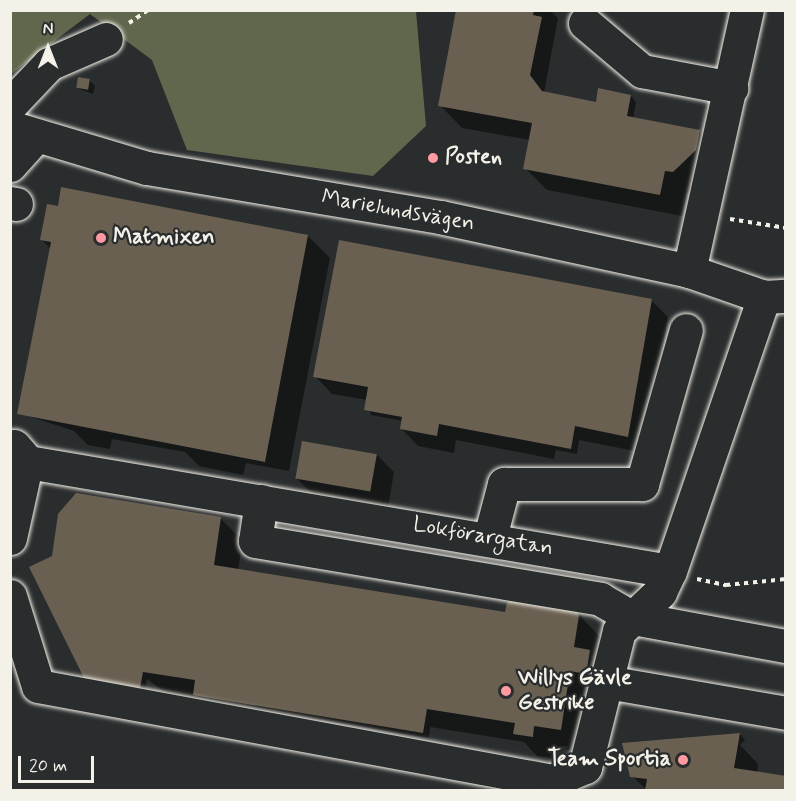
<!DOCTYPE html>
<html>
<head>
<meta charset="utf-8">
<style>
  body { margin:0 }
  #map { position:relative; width:796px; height:801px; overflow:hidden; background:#2a2d2e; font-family:Mynerve,sans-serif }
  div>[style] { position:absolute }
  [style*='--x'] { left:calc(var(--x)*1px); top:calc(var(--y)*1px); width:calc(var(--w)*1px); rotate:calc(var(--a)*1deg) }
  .green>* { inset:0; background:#60674d }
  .shadow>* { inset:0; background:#0007 }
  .building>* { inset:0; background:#6a6052; transform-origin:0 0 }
  .path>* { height:4px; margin-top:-2px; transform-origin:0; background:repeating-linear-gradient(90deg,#f4f1e8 0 4.5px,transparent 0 9px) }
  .roads { filter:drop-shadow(0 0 2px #f4f1e8) drop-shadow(0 0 2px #f4f1e8) }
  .minor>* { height:33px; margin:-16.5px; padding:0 16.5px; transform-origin:16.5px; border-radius:16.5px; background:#2a2d2e }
  .dots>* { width:16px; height:16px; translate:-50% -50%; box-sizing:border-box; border:3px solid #2a2d2e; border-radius:50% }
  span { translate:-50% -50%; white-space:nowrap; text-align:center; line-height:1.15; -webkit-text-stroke:4.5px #2a2d2e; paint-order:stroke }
  .poi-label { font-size:22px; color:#f4f1e8; font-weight:700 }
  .left { translate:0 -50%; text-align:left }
  .right { translate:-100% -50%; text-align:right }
  .street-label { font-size:22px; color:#f4f1e8 }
  .frame { position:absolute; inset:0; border:12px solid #f4f1e8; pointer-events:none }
  .north { position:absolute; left:18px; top:18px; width:60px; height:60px; -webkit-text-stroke:4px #2a2d2e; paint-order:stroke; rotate:0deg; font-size:16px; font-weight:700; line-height:24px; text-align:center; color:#f4f1e8 }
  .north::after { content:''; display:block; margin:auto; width:21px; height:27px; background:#f4f1e8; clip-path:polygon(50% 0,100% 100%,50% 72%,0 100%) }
  .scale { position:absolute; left:18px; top:756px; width:76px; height:27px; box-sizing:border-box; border:3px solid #f4f1e8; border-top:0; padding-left:8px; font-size:18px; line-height:21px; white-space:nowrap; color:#f4f1e8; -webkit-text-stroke:4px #2a2d2e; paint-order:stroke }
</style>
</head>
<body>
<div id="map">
  <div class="green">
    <i style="clip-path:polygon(11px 11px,416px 11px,426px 126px,373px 176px,187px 150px,152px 60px,90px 14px,11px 74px)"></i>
  </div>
  <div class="shadow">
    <i style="clip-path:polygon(458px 10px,550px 10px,558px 18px,544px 93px,597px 103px,631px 96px,636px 102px,633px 119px,700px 132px,722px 154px,700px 190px,687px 193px,682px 216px,547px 190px,525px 168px,530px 140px,462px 128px,440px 105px)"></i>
    <i style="clip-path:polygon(89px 80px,95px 86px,93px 94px,77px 88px)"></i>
    <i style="clip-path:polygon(308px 236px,330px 258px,289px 471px,246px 463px,243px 475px,199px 466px,185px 452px,112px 439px,110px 449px,88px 445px,74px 431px,19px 413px,51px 249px,41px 239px)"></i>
    <i style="clip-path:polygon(651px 300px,668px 317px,645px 453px,579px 440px,577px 454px,556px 450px,554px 459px,456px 440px,454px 453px,418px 446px,401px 428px,403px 421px,371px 415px,367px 400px,332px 394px,315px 376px)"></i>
    <i style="clip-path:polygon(377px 455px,394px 472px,388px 508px,315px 496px,297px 479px)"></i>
    <i style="clip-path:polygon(77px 495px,221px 519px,243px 541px,238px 570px,507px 614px,570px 605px,601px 638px,583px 752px,556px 747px,554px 758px,537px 756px,524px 742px,430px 727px,429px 738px,200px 700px,167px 694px,147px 679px,145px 692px,92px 683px,54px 557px)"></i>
    <i style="clip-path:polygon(740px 734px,745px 740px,740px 745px,758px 764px,757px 773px,786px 777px,786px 790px,647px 790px,632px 776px)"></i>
  </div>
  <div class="building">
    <i style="clip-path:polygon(456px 10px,534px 10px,533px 15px,542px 17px,530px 75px,542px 91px,596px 102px,598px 88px,631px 95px,627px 116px,700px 130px,696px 150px,673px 172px,665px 171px,660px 195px,523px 169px,532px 123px,438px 106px)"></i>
    <i style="left:78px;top:77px;width:12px;height:11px;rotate:9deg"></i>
    <i style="clip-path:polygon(61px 187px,308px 235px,265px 462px,17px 414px,51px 242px,40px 240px,47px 204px,58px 206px)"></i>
    <i style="clip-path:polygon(339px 240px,652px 299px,628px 437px,575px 426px,571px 449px,439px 424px,437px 436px,400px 429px,402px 417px,364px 410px,368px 387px,313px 377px)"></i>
    <i style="left:302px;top:441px;width:76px;height:38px;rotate:10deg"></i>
    <i style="clip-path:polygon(76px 493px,221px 517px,214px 565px,505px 612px,507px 603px,518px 595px,571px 604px,579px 615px,574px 647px,590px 650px,586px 674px,570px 671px,561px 730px,534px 726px,533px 737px,513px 734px,515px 723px,427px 709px,423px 733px,193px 695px,195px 680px,143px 672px,140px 688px,84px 678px,29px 567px,52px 556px,58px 514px)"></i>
    <i style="clip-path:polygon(740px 733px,734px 768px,786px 776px,786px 790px,645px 790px,647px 779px,630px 777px,622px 743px)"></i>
  </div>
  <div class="path">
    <i style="--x:129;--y:23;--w:23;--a:-34"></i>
    <i style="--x:730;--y:219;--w:57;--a:9.1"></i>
    <i style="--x:697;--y:579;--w:30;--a:12"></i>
    <i style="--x:726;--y:585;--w:60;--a:-5.7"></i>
  </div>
  <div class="roads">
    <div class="minor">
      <i style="--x:585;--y:23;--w:75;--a:40.1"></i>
      <i style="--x:642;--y:71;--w:91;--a:10.8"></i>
      <i style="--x:10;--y:105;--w:57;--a:-46.4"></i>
      <i style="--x:49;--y:64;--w:62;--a:-23.7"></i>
      <i style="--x:10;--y:127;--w:143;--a:16.7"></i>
      <i style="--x:147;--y:168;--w:297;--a:9.5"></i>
      <i style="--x:440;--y:217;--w:255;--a:12.2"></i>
      <i style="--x:689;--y:271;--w:79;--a:19.1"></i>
      <i style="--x:764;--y:297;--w:22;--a:-3"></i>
      <i style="--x:10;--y:165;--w:38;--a:-48"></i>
      <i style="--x:10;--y:203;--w:6;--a:9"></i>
      <i style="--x:689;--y:271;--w:267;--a:-77.5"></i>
      <i style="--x:10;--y:459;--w:669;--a:9.63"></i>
      <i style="--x:261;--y:501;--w:40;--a:98.5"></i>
      <i style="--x:255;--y:541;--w:350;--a:9.5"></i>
      <i style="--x:600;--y:599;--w:38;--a:30"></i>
      <i style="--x:633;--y:618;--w:156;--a:10.4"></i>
      <i style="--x:490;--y:537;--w:55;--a:-75.2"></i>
      <i style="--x:504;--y:484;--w:138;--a:0"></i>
      <i style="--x:642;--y:484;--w:160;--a:-74.1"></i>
      <i style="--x:10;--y:538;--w:79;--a:-77.6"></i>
      <i style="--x:27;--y:461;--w:20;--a:-131"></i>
      <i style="--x:10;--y:596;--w:94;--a:72.7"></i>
      <i style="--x:38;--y:686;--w:523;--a:10.47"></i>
      <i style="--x:552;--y:781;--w:36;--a:-23"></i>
      <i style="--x:585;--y:767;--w:140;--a:-76"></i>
      <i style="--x:619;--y:631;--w:57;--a:-43.6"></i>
      <i style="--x:660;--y:592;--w:23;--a:-65"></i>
      <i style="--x:670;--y:571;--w:290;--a:-71.1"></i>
      <i style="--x:607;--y:682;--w:182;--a:9.8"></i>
    </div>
  </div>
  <div class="dots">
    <i style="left:433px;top:158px;background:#ff9aa2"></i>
    <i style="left:101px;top:238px;background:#ff9aa2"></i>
    <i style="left:506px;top:691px;background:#ff9aa2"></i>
    <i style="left:683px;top:760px;background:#ff9aa2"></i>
  </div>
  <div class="poi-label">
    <span class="left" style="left:445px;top:158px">Posten</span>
    <span class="left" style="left:113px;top:238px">Matmixen</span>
    <span class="left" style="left:518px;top:691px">Willys Gävle<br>Gestrike</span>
    <span class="right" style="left:671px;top:760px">Team Sportia</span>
  </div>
  <div class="street-label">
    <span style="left:398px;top:211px;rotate:10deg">Marielundsvägen</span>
    <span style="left:483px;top:537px;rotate:10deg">Lokförargatan</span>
  </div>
  <div class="frame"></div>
  <div class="north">N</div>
  <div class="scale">20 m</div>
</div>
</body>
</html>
